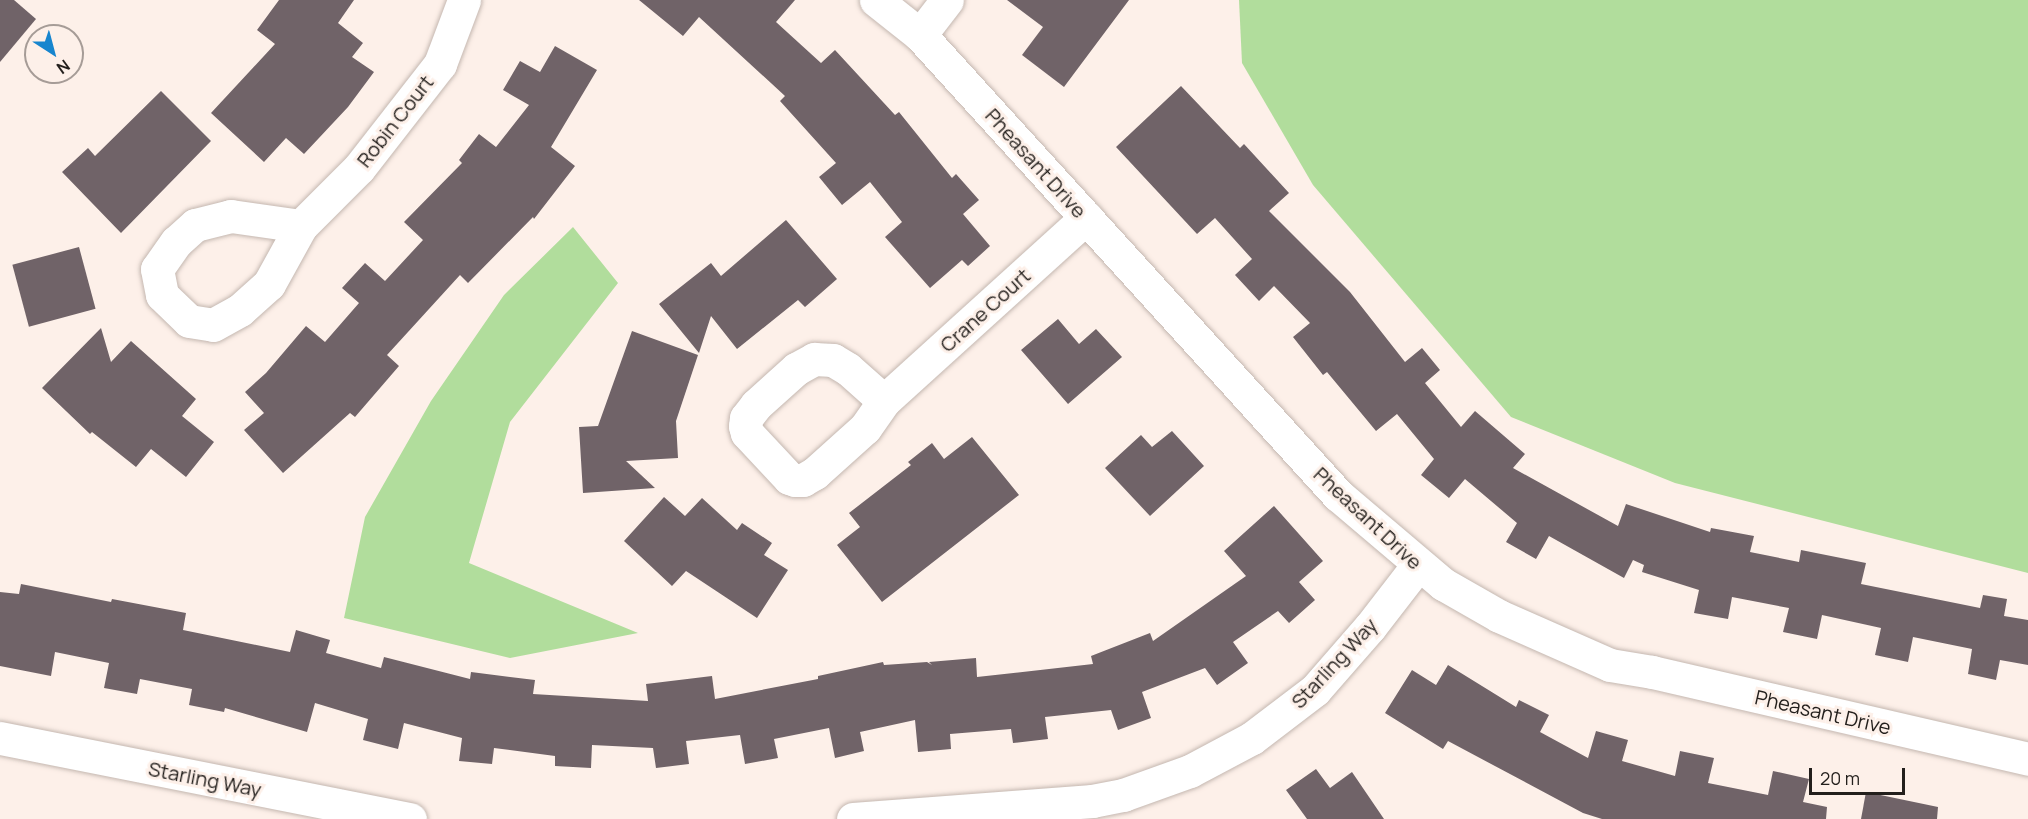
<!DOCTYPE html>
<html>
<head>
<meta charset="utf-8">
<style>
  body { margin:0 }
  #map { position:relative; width:2028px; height:819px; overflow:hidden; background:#fdf0e9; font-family:Manrope,sans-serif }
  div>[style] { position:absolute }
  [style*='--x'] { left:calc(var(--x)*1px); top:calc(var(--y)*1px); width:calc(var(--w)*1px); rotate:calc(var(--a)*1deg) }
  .green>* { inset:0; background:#b1dd9c }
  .building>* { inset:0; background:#706368; transform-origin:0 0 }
  .roads { filter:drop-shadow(0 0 2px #c4b7b0) drop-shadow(0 0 2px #c4b7b0) }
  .minor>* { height:33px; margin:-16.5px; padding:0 16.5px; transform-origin:16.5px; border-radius:16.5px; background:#fff }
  span { translate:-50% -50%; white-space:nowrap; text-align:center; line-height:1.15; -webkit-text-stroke:6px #fdf0e9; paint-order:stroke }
  .street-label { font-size:20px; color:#231f1c }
  .north { position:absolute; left:24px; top:24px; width:60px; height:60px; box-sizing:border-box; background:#fdf0e9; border:2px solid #a69c97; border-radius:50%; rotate:144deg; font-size:16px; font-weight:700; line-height:24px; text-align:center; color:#231f1c }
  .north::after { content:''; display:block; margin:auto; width:21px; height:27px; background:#1785ce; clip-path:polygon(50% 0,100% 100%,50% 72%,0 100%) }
  .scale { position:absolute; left:1809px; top:768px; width:96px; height:27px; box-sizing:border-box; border:3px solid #231f1c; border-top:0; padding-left:8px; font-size:18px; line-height:21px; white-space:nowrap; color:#231f1c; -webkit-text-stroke:4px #fdf0e9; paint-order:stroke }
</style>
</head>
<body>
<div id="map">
  <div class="green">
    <i style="clip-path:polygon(1239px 0,2028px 0,2028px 573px,1675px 483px,1511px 417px,1313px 185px,1242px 63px)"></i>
    <i style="clip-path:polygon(573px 227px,618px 283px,510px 422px,469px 563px,638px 633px,510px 658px,344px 618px,365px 517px,431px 401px,504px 295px)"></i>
  </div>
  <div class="building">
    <i style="clip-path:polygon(0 0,14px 0,36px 19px,0 62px)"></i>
    <i style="clip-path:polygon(279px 0,354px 0,338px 23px,363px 43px,352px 57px,374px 72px,348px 107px,304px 154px,286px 138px,264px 162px,211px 113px,275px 44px,257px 30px)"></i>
    <i style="clip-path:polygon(639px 0,795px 0,776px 22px,821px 63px,835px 50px,895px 115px,899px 112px,952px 178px,956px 174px,979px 200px,963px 214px,990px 246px,968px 266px,962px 260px,930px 288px,885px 237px,902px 222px,870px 182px,842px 205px,819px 177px,836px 163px,780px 101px,785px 96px,699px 17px,683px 36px)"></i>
    <i style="clip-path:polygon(1007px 0,1129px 0,1064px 87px,1022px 55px,1043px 27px)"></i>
    <i style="clip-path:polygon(555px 46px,597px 70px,551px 147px,575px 166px,534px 219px,533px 217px,468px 283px,460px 275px,387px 355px,399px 366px,355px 417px,350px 413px,283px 473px,244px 430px,264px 413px,245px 392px,266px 373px,306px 326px,325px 342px,359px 303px,342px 288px,365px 263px,385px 281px,423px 240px,404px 222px,462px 163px,459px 160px,479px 134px,496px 147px,529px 105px,503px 90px,520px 61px,540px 72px)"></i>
    <i style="clip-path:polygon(1181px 86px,1240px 148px,1244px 144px,1289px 193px,1269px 211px,1350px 292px,1405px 362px,1422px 348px,1440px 370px,1425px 383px,1461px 427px,1475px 411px,1525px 454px,1513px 468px,1618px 526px,1626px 504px,1710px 532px,1711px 528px,1754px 536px,1750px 552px,1799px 562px,1801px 550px,1866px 563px,1861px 584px,1980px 608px,1983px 595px,2007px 599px,2004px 616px,2028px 620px,2028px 665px,2000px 660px,1996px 680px,1968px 674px,1972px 649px,1913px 637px,1908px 662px,1875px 655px,1881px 628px,1822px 615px,1817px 639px,1783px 632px,1789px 608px,1732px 597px,1728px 619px,1694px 613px,1699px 590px,1642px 572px,1644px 565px,1633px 560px,1624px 578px,1549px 536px,1536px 559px,1506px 542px,1517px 523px,1465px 479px,1449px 498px,1421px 475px,1434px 459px,1397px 414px,1376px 431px,1327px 372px,1323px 375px,1293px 337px,1310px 323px,1274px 286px,1259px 301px,1235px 275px,1252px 259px,1215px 218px,1197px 234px,1116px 147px)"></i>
    <i style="clip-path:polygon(161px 91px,211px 141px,121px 233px,62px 172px,88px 148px,95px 156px)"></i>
    <i style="clip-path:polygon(786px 220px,837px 279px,805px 307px,798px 300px,737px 349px,711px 316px,699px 353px,659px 304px,711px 263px,721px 276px)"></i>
    <i style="left:79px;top:247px;width:64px;height:69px;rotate:75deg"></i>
    <i style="clip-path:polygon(1058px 319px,1079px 344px,1096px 329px,1122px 357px,1068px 404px,1021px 350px)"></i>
    <i style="clip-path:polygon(101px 328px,111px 362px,131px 341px,196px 399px,182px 416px,214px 442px,186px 477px,151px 449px,136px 467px,92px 432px,90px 434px,42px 388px)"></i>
    <i style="clip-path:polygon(632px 331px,698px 355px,676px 421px,678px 458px,626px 461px,655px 488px,583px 493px,579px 427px,598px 426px)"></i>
    <i style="clip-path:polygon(1172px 431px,1204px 466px,1150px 516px,1105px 468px,1141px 435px,1152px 447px)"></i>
    <i style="clip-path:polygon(972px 437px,1019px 495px,882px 602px,837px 545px,860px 527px,849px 513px,911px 465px,908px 462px,932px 443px,944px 459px)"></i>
    <i style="clip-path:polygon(664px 497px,685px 516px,702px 498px,737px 530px,742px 523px,772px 543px,764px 555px,788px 570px,757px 618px,686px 571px,672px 586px,624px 541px)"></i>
    <i style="clip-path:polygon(1274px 506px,1323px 561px,1299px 582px,1315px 600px,1289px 623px,1278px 611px,1233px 642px,1248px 663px,1217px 685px,1205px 668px,1142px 692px,1151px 718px,1118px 730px,1111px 710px,1045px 717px,1048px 739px,1013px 743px,1011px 729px,950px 734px,951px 749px,918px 752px,915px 720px,860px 732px,864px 751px,835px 758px,829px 728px,774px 739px,778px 758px,745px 764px,740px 735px,686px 741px,689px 764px,656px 768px,653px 748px,592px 745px,591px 768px,555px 766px,555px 756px,494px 748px,492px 764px,459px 761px,462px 738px,404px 723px,398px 749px,363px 740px,368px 719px,315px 703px,307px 732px,225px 708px,224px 712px,189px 705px,192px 689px,140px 679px,137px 694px,104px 688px,109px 663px,55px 652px,51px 676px,0 666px,0 592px,19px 594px,21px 584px,111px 602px,112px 599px,186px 613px,183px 630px,290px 652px,296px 630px,330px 640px,326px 653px,381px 668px,384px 657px,470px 679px,471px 672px,535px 680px,533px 694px,648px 701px,646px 684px,712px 676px,715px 699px,818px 679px,818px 676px,883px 662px,884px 665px,927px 662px,932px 665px,929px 662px,976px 658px,977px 677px,1093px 664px,1091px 656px,1150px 633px,1153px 641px,1246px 576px,1224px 551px)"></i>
    <i style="clip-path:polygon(1448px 665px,1516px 707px,1519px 700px,1549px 715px,1540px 732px,1588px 758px,1596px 731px,1628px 740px,1622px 761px,1675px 776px,1680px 751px,1714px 758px,1708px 783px,1768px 795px,1773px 771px,1809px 779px,1803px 802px,1827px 807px,1826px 819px,1602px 819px,1583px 813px,1448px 741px,1443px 749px,1385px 713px,1412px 670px,1436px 685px)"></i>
    <i style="clip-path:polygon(1316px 769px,1330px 788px,1352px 772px,1384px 819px,1307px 819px,1286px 790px)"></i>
    <i style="clip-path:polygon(1866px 792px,1938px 807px,1937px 819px,1861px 819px)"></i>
  </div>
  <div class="roads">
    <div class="minor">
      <i style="--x:876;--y:0;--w:56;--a:38.5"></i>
      <i style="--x:920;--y:35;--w:622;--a:47.74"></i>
      <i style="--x:1338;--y:495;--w:138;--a:40.3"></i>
      <i style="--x:1443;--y:584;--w:64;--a:29.7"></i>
      <i style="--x:1499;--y:616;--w:121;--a:23.8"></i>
      <i style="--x:1610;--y:665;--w:43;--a:9.5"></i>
      <i style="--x:1652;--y:672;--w:386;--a:13"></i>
      <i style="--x:920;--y:35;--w:44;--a:-52.4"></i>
      <i style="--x:301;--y:226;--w:71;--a:-171.9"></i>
      <i style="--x:231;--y:216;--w:37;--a:166"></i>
      <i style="--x:195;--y:225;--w:25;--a:138"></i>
      <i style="--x:176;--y:242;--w:33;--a:125"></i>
      <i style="--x:157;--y:269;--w:26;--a:79"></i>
      <i style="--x:162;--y:295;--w:37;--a:44"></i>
      <i style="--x:189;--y:321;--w:24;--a:9"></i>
      <i style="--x:213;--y:325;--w:31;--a:-29"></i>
      <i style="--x:240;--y:310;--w:39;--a:-42"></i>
      <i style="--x:269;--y:284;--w:66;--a:-61.1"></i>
      <i style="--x:301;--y:226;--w:82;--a:-45"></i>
      <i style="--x:359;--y:168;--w:132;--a:-52.1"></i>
      <i style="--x:440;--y:64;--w:68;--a:-69.4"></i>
      <i style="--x:814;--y:359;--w:19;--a:3"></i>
      <i style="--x:833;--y:360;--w:17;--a:31"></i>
      <i style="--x:848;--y:369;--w:48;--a:41.6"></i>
      <i style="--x:884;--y:401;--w:33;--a:125"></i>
      <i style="--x:865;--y:428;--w:67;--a:138"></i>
      <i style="--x:815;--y:473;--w:14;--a:150"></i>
      <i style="--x:803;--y:480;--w:8;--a:180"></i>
      <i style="--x:795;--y:480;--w:6;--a:-162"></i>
      <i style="--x:789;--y:478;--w:62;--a:-133"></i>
      <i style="--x:747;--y:433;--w:7;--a:-106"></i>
      <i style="--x:745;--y:426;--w:8;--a:-83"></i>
      <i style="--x:746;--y:418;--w:16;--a:-52"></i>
      <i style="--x:756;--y:405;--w:54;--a:-42"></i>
      <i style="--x:796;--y:369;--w:21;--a:-29"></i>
      <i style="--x:884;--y:401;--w:273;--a:-42.2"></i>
      <i style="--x:0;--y:738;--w:418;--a:11.2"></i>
      <i style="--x:853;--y:819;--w:240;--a:-4.3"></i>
      <i style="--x:1092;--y:801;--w:32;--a:-11"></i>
      <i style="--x:1123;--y:795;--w:71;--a:-19.7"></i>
      <i style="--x:1190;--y:771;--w:70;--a:-28"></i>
      <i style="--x:1252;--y:738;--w:79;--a:-37.3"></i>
      <i style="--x:1315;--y:690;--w:84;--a:-48.9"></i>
      <i style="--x:1370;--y:627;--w:78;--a:-52.3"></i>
    </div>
  </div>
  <div class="street-label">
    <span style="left:395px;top:121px;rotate:-52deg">Robin Court</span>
    <span style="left:1036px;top:163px;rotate:48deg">Pheasant Drive</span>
    <span style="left:985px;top:310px;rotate:-42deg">Crane Court</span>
    <span style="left:1368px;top:518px;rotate:43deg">Pheasant Drive</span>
    <span style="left:1334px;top:663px;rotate:-47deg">Starling Way</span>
    <span style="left:1823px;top:712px;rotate:13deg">Pheasant Drive</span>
    <span style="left:205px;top:779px;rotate:11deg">Starling Way</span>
  </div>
  <div class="north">N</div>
  <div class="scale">20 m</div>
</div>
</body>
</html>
